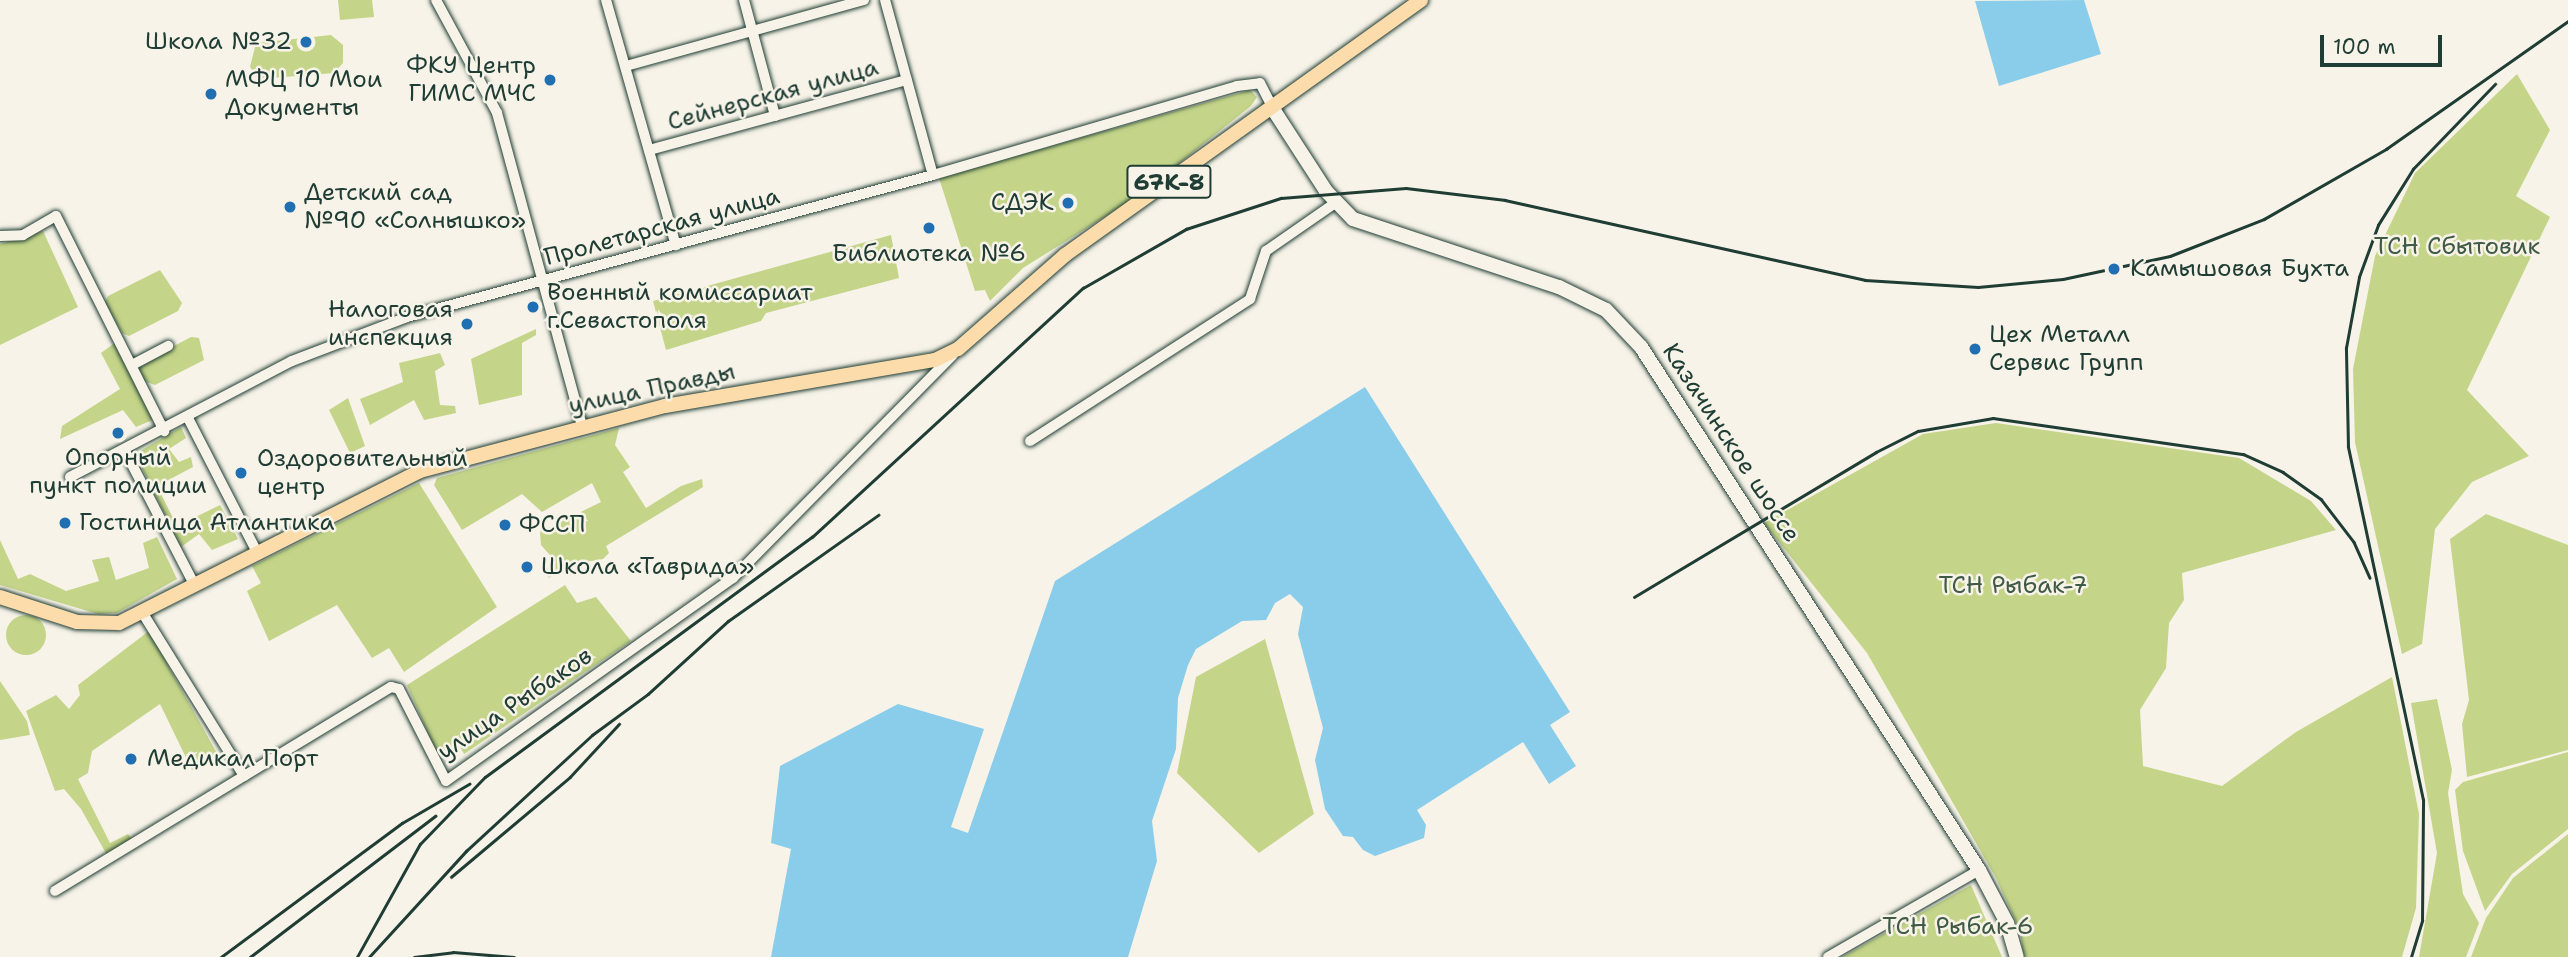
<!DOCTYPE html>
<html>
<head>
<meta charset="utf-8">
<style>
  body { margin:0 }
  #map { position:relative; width:2568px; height:957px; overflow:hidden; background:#f7f3e8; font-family:"Shantell Sans",sans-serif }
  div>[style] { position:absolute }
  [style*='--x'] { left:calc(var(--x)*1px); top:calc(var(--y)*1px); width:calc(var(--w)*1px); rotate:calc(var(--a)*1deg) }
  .green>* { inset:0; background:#c4d589 }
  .round { border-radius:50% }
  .water>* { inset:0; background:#8acdeb }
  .roads { filter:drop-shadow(0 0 2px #1f3d34) drop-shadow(0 0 2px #1f3d34) }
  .street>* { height:10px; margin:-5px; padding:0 5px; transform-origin:5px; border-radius:5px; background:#f7f3e8 }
  .secondary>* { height:14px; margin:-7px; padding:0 7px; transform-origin:7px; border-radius:7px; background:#f7f3e8 }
  .primary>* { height:14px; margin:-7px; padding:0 7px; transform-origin:7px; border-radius:7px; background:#fddcac }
  .rail>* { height:2.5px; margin:-1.25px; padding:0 1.25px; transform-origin:1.25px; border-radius:1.25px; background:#1f3d34 }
  .dots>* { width:19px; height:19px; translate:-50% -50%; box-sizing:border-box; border:4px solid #f7f3e8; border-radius:50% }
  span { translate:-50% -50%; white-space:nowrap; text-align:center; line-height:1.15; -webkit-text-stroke:5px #f7f3e8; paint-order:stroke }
  .shield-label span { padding:2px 5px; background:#f7f3e8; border:2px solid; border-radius:5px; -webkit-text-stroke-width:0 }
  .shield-label { font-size:23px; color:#1f3d34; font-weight:700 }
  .poi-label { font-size:24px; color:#1f3d34 }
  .right { translate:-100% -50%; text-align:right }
  .left { translate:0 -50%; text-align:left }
  .street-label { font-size:24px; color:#1f3d34 }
  .park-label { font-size:24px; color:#405b45 }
  .scale { position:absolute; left:2320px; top:35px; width:122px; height:32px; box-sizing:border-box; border:4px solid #1f3d34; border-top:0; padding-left:9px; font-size:21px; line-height:24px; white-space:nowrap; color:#1f3d34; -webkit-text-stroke:5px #f7f3e8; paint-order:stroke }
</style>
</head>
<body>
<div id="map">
  <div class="green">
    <i style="clip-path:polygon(338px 0,372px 0,374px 17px,340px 20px)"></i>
    <i style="clip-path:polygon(331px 35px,343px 45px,343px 63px,334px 73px,259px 79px,250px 67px,256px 43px)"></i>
    <i style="clip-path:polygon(2517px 74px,2550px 130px,2516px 196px,2550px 217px,2467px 390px,2529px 456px,2472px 482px,2435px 529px,2422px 644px,2402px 654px,2355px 442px,2353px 369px,2375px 256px,2415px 173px)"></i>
    <i style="clip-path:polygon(1250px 90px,1257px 97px,1251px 106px,1138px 196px,1023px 268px,990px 301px,985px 290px,975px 291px,939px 178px)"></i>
    <i style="clip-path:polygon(43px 231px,78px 307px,0 345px,0 244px)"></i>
    <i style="clip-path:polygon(891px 235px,899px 278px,766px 313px,761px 321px,666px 350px,653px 301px)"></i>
    <i style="clip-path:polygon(160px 270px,182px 303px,178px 311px,129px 336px,122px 333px,105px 302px,108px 296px)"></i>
    <i style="clip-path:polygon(536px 329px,536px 335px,522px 343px,522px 395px,479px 405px,471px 359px)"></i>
    <i style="clip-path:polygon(191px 337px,199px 338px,204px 360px,155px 385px,144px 381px,139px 370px,142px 363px)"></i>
    <i style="clip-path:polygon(116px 342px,155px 419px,136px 427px,123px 410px,60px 439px,62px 426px,120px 389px,101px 353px)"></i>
    <i style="clip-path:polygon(440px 353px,445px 365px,435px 371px,440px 405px,455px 406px,456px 413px,424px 420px,414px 400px,370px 425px,360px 399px,403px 382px,399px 363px)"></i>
    <i style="clip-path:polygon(348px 398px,365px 446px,350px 453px,329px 410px)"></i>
    <i style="clip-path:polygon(1996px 423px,2239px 458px,2311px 501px,2336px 530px,2182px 573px,2184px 600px,2169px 623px,2166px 668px,2140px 710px,2143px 766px,2222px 786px,2296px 732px,2392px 677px,2419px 814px,2416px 908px,2402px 957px,2024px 957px,2020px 931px,1996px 878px,1867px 653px,1764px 523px,1923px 434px)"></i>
    <i style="clip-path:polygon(181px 427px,186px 438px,169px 449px,179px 462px,191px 457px,193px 467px,157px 486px,177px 526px,220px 505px,238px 539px,212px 550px,199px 534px,181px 547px,135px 454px)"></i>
    <i style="clip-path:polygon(619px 428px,615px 445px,630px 467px,623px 472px,646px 508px,681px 486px,702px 479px,703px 487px,606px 546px,609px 553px,603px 559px,568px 565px,549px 578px,544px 571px,556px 562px,541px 545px,540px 532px,601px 502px,592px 483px,542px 512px,522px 494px,462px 530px,434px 485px,437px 478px)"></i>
    <i style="clip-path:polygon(419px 483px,497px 607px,404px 672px,389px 648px,372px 658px,337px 605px,269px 641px,247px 591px,261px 583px,252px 566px)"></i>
    <i style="clip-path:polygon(2486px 514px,2568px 545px,2568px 750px,2467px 777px,2462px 724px,2469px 700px,2450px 539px)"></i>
    <i style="clip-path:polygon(157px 537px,177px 579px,117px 613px,98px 614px,0 585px,0 540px,18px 579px,30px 574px,66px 591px,99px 581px,92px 560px,109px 557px,116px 580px,149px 568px,143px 543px)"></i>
    <i style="clip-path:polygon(565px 585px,577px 603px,596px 597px,631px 641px,464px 754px,459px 745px,438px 756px,407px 685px)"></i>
    <i class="round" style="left:6px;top:615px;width:40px;height:40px"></i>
    <i style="clip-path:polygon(149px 631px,219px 757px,192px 770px,160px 704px,92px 751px,88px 773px,78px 779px,110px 843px,128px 834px,133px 840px,107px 855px,81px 809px,64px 789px,55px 791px,26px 711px,56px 695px,69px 709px,80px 695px,78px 685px)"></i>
    <i style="clip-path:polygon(1265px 639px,1314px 814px,1259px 853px,1177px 773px,1196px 677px)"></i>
    <i style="clip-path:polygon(0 681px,27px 721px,30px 735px,0 740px)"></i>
    <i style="clip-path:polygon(2437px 699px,2452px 770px,2448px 793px,2463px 894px,2479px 923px,2466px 957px,2419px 957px,2437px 853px,2411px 703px)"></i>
    <i style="clip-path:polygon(2568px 752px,2568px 829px,2512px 874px,2485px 911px,2463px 851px,2455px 790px,2463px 782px)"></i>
    <i style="clip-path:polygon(2568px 834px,2568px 957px,2471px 957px,2486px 918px,2513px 878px)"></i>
    <i style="clip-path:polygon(1971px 885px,2002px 957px,1842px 957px)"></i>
  </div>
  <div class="water">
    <i style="clip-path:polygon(2084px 0,2101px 54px,1999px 86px,1975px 1px)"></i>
    <i style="clip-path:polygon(1365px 387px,1570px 712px,1550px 725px,1576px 766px,1549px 784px,1523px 742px,1417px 810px,1426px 825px,1424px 838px,1375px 856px,1363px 850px,1353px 837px,1343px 836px,1325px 809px,1315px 760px,1323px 728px,1298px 634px,1303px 607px,1290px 594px,1275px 603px,1266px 620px,1242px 621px,1196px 649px,1188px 665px,1178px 698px,1176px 749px,1152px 821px,1157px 861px,1128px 957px,771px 957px,791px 849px,771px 843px,780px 766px,898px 704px,984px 729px,951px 827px,968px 833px,1055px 581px)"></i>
  </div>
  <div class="roads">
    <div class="street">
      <i style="--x:436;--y:0;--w:128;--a:61.6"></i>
      <i style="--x:497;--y:113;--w:323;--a:74.8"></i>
      <i style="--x:606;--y:0;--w:255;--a:74.1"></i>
      <i style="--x:744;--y:0;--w:120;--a:75"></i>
      <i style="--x:885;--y:0;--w:181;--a:74.7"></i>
      <i style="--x:626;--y:66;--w:247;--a:-15.5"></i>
      <i style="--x:649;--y:150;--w:267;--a:-15.2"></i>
      <i style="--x:0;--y:236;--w:23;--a:-2"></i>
      <i style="--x:23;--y:235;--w:38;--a:-30"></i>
      <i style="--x:56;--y:216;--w:241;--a:63.3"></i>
      <i style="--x:132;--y:365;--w:41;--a:-27.8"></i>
      <i style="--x:188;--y:418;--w:151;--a:62.8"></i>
      <i style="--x:1030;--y:441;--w:262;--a:-32.8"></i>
      <i style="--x:1250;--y:299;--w:51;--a:-71.6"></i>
      <i style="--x:1266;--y:251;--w:84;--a:-34.8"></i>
      <i style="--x:125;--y:451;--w:150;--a:62.6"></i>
      <i style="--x:70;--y:477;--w:250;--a:-27.6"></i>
      <i style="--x:292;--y:361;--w:123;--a:-20.9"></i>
      <i style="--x:407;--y:317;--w:545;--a:-15.11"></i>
      <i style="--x:933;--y:175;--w:317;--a:-16.3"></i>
      <i style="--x:1237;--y:86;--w:23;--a:-7"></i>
      <i style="--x:1260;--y:83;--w:29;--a:63"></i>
      <i style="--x:142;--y:612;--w:193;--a:58.1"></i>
      <i style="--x:244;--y:776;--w:172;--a:-31.2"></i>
      <i style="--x:391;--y:687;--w:8;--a:14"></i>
      <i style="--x:399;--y:689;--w:103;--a:62.9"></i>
      <i style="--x:446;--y:781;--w:352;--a:-35.3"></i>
      <i style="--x:733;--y:578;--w:313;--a:-45.4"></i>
      <i style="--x:55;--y:891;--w:221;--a:-31.3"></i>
      <i style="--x:1828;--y:957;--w:174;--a:-29.9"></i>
    </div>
    <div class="secondary">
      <i style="--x:1273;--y:109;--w:98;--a:57.1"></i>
      <i style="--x:1326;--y:191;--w:39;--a:46"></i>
      <i style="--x:1353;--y:219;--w:217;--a:18.3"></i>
      <i style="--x:1559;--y:287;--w:52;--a:26.1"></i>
      <i style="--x:1606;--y:310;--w:51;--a:46.6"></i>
      <i style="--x:1641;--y:347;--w:623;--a:57.13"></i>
      <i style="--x:1979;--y:870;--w:60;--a:62.2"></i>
      <i style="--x:2007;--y:923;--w:35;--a:74"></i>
    </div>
    <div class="primary">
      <i style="--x:0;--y:597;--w:81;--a:18"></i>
      <i style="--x:77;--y:622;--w:42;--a:1.4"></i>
      <i style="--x:119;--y:623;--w:337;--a:-26.8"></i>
      <i style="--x:420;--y:471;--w:253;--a:-14.9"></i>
      <i style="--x:665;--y:406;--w:274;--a:-9.7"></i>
      <i style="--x:935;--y:360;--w:25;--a:-26"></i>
      <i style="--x:958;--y:349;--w:142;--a:-41.3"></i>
      <i style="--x:1065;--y:255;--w:438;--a:-35.6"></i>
    </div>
  </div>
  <div class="rail">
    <i style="--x:1634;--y:597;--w:282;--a:-30.9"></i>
    <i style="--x:1876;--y:452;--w:47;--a:-26.6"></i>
    <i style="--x:1918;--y:431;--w:76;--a:-9.8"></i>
    <i style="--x:1993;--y:418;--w:253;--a:8.2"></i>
    <i style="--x:2243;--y:454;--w:44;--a:24.2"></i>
    <i style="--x:2283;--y:472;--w:47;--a:35.4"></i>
    <i style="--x:2321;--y:499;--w:54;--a:52.5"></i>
    <i style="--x:2354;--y:542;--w:39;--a:66"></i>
    <i style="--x:451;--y:877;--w:155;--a:-40"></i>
    <i style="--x:570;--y:777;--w:72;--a:-47.2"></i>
    <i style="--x:221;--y:957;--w:225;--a:-36.5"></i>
    <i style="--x:402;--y:823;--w:78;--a:-30.2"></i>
    <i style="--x:250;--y:957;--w:233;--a:-37.3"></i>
    <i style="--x:357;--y:957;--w:129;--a:-60.9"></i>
    <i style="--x:420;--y:844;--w:93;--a:-45.9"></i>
    <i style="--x:485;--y:777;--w:406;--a:-36.3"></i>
    <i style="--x:812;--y:537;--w:368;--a:-42.6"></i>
    <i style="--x:1083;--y:288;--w:119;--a:-29.8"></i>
    <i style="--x:1186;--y:229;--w:100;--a:-18.1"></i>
    <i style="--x:1281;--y:198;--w:125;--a:-4.6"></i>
    <i style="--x:1406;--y:188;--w:100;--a:6.9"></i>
    <i style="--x:1505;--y:200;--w:369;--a:12.5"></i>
    <i style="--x:1865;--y:280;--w:113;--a:3.5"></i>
    <i style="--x:1978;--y:287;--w:85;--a:-5.4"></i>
    <i style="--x:2063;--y:279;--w:109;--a:-12.1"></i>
    <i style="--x:2170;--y:256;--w:101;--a:-21.5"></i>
    <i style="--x:2264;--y:219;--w:141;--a:-29.8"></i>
    <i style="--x:2386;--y:149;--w:223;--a:-35.1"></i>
    <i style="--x:369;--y:957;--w:144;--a:-47.5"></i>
    <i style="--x:466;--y:851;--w:171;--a:-42.6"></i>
    <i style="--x:592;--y:735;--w:69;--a:-36.2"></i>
    <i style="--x:648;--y:694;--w:108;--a:-42.4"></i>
    <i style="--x:728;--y:621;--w:184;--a:-35.2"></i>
    <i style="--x:414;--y:957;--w:39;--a:-7"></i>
    <i style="--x:453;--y:952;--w:61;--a:4.7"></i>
    <i style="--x:2411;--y:957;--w:38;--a:-73"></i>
    <i style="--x:2422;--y:921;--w:121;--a:-89.5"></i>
    <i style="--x:2423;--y:800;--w:361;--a:-102"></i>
    <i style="--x:2348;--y:447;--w:99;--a:-91.2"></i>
    <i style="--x:2346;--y:348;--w:72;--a:-79.6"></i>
    <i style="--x:2359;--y:277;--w:55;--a:-69.9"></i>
    <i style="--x:2378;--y:225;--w:66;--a:-58"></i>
    <i style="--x:2413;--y:169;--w:118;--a:-46"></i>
  </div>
  <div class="dots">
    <i style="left:306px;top:42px;background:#1f6fb2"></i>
    <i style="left:550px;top:80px;background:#1f6fb2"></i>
    <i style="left:211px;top:94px;background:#1f6fb2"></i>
    <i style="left:1068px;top:203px;background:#1f6fb2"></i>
    <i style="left:290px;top:207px;background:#1f6fb2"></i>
    <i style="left:929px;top:228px;background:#1f6fb2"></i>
    <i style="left:2114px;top:269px;background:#1f6fb2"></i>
    <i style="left:533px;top:307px;background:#1f6fb2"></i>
    <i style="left:467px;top:324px;background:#1f6fb2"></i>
    <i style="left:1975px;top:349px;background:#1f6fb2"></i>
    <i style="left:118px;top:433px;background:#1f6fb2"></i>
    <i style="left:241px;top:473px;background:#1f6fb2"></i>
    <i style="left:65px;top:523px;background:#1f6fb2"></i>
    <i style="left:505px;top:525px;background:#1f6fb2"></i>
    <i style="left:527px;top:567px;background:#1f6fb2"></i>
    <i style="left:131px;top:759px;background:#1f6fb2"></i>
  </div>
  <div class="shield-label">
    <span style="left:1169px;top:182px">67К-8</span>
  </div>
  <div class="poi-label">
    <span class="right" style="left:292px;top:42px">Школа №32</span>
    <span class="right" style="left:536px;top:80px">ФКУ Центр<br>ГИМС МЧС</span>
    <span class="left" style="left:225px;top:94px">МФЦ 10 Мои<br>Документы</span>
    <span class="left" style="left:304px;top:207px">Детский сад<br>№90 «Солнышко»</span>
    <span class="right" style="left:1054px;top:203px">СДЭК</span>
    <span style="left:929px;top:254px">Библиотека №6</span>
    <span class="left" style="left:2130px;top:269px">Камышовая Бухта</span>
    <span class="left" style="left:547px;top:307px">Военный комиссариат<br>г.Севастополя</span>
    <span class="right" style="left:453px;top:324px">Налоговая<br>инспекция</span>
    <span class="left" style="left:1989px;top:349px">Цех Металл<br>Сервис Групп</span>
    <span style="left:118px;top:472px">Опорный<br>пункт полиции</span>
    <span class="left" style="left:257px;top:473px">Оздоровительный<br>центр</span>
    <span class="left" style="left:79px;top:523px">Гостиница Атлантика</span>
    <span class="left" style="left:519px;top:525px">ФССП</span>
    <span class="left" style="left:541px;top:567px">Школа «Таврида»</span>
    <span class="left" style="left:147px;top:759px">Медикал Порт</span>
  </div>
  <div class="street-label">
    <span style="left:773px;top:95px;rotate:-15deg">Сейнерская улица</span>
    <span style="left:662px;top:227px;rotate:-15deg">Пролетарская улица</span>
    <span style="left:652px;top:389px;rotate:-12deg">улица Правды</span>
    <span style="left:1731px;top:443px;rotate:57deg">Казачинское шоссе</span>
    <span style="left:515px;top:704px;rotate:-34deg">улица Рыбаков</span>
  </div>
  <div class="park-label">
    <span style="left:2457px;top:247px">ТСН Сбытовик</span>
    <span style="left:2013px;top:586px">ТСН Рыбак-7</span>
    <span style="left:1958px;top:927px">ТСН Рыбак-6</span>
  </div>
  <div class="scale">100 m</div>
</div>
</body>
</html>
